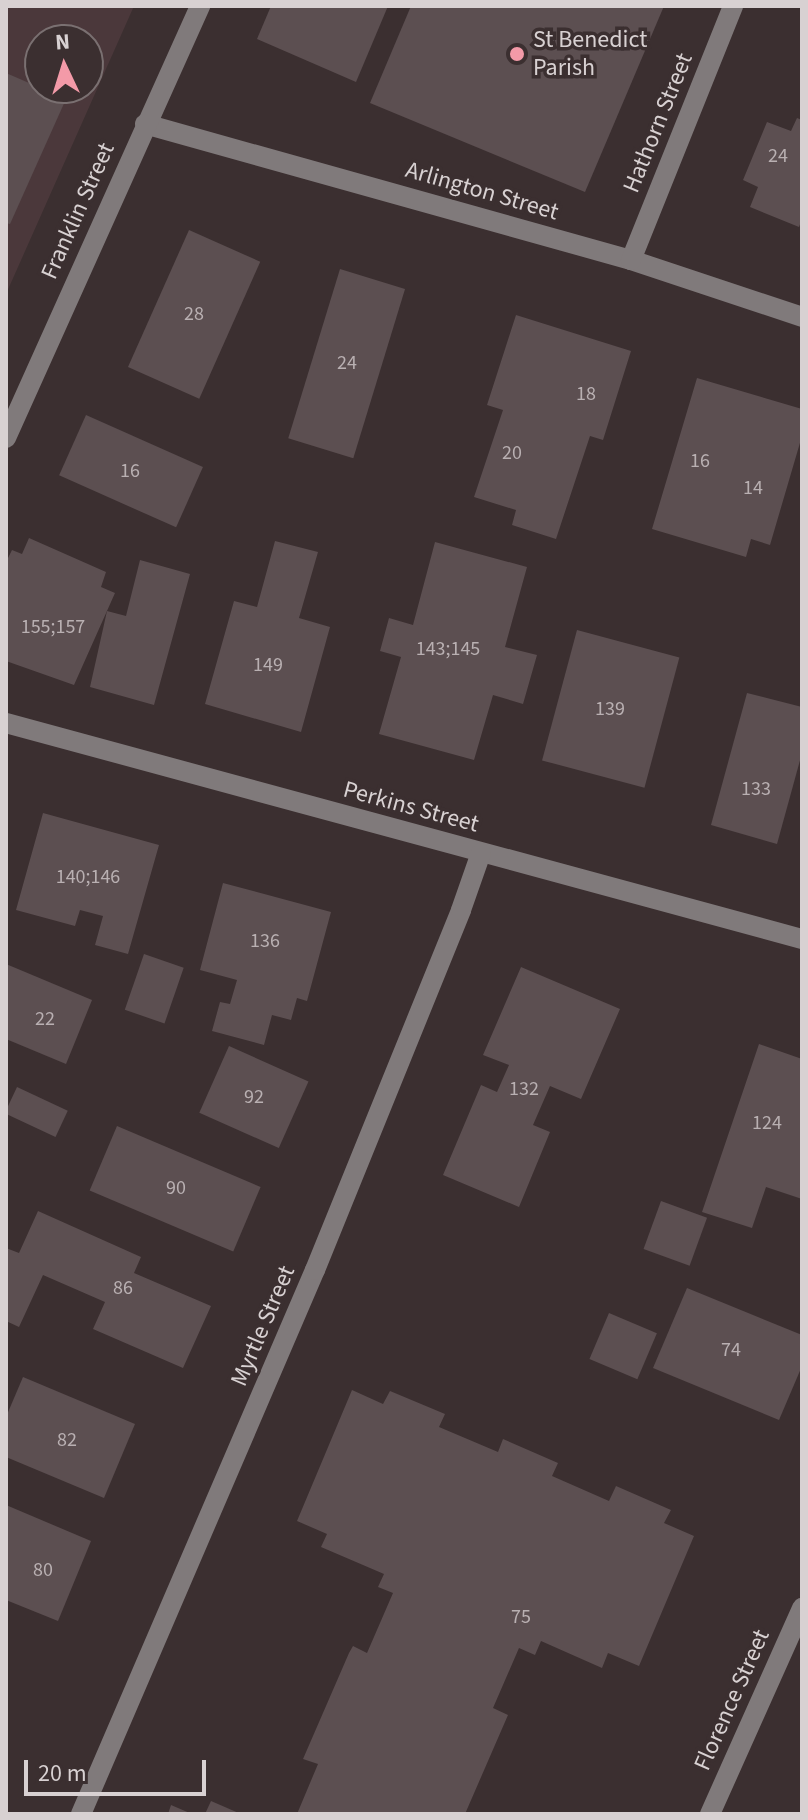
<!DOCTYPE html>
<html>
<head>
<meta charset="utf-8">
<style>
  body { margin:0 }
  #map { position:relative; width:808px; height:1820px; overflow:hidden; background:#3b2f30; font-family:"Source Sans 3",sans-serif }
  div>[style] { position:absolute }
  [style*='--x'] { left:calc(var(--x)*1px); top:calc(var(--y)*1px); width:calc(var(--w)*1px); rotate:calc(var(--a)*1deg) }
  .built>* { inset:0; background:#4b383b }
  .building>* { inset:0; background:#5c4f51; transform-origin:0 0 }
  .minor>* { height:20px; margin:-10px; padding:0 10px; transform-origin:10px; border-radius:10px; background:#807a7b }
  .dots>* { width:22px; height:22px; translate:-50% -50%; box-sizing:border-box; border:4px solid #3b2f30; border-radius:50% }
  span { translate:-50% -50%; white-space:nowrap; text-align:center; line-height:1.15; -webkit-text-stroke:7px #3b2f30; paint-order:stroke }
  .number-label { font-size:20px; color:#b9b0b2 }
  .number-label span { -webkit-text-stroke-width:0 }
  .poi-label { font-size:24px; color:#d8d1d2 }
  .left { translate:0 -50%; text-align:left }
  .street-label { font-size:24px; color:#d8d1d2 }
  .frame { position:absolute; inset:0; border:8px solid #d8d1d2; pointer-events:none }
  .north { position:absolute; left:24px; top:24px; width:80px; height:80px; box-sizing:border-box; background:#3b2f30; border:2px solid #7a7071; border-radius:50%; rotate:356deg; font-size:22px; font-weight:700; line-height:32px; text-align:center; color:#d8d1d2 }
  .north::after { content:''; display:block; margin:auto; width:28px; height:36px; background:#f39aa8; clip-path:polygon(50% 0,100% 100%,50% 72%,0 100%) }
  .scale { position:absolute; left:24px; top:1760px; width:182px; height:36px; box-sizing:border-box; border:4px solid #d8d1d2; border-top:0; padding-left:10px; font-size:24px; line-height:28px; white-space:nowrap; color:#d8d1d2; -webkit-text-stroke:6px #3b2f30; paint-order:stroke }
</style>
</head>
<body>
<div id="map">
  <div class="built">
    <i style="clip-path:polygon(evenodd,6px 6px,134px 6px,6px 294px,6px 6px,40px 40px,88px 40px,88px 88px,40px 88px,40px 40px)"></i>
  </div>
  <div class="building">
    <i style="clip-path:polygon(271px 6px,388px 6px,356px 82px,257px 39px)"></i>
    <i style="clip-path:polygon(411px 6px,664px 6px,585px 192px,370px 103px)"></i>
    <i style="clip-path:polygon(6px 73px,66px 99px,10px 224px,6px 223px)"></i>
    <i style="clip-path:polygon(797px 118px,802px 120px,802px 219px,799px 227px,750px 207px,758px 187px,743px 180px,767px 122px,791px 131px)"></i>
    <i style="left:189px;top:230px;width:78px;height:150px;rotate:24deg"></i>
    <i style="left:340px;top:269px;width:68px;height:177px;rotate:17deg"></i>
    <i style="clip-path:polygon(516px 315px,631px 351px,603px 440px,590px 436px,556px 539px,512px 525px,516px 510px,474px 497px,503px 410px,487px 405px)"></i>
    <i style="clip-path:polygon(697px 378px,802px 409px,802px 436px,770px 545px,751px 539px,746px 557px,652px 529px)"></i>
    <i style="left:86px;top:415px;width:128px;height:66px;rotate:24deg"></i>
    <i style="clip-path:polygon(29px 538px,106px 572px,101px 587px,115px 593px,74px 685px,6px 661px,6px 562px,12px 550px,22px 554px)"></i>
    <i style="clip-path:polygon(275px 541px,318px 552px,299px 618px,330px 627px,301px 732px,205px 704px,234px 601px,257px 607px)"></i>
    <i style="clip-path:polygon(435px 542px,527px 567px,505px 647px,537px 655px,523px 704px,493px 695px,474px 760px,379px 734px,401px 657px,380px 651px,389px 618px,413px 625px)"></i>
    <i style="clip-path:polygon(140px 560px,190px 574px,154px 705px,90px 687px,107px 611px,126px 616px)"></i>
    <i style="left:577px;top:630px;width:106px;height:135px;rotate:15deg"></i>
    <i style="clip-path:polygon(747px 693px,802px 707px,802px 753px,777px 844px,711px 825px)"></i>
    <i style="clip-path:polygon(43px 813px,159px 845px,128px 954px,95px 945px,103px 916px,80px 910px,75px 926px,16px 910px)"></i>
    <i style="clip-path:polygon(223px 883px,331px 912px,307px 1001px,297px 998px,291px 1020px,272px 1015px,264px 1045px,212px 1031px,220px 1002px,230px 1004px,237px 980px,200px 970px)"></i>
    <i style="left:144px;top:954px;width:42px;height:59px;rotate:19deg"></i>
    <i style="clip-path:polygon(6px 964px,92px 1000px,66px 1064px,6px 1039px)"></i>
    <i style="clip-path:polygon(521px 967px,620px 1009px,581px 1099px,550px 1086px,533px 1125px,550px 1132px,519px 1207px,443px 1175px,481px 1085px,497px 1092px,509px 1065px,483px 1055px)"></i>
    <i style="clip-path:polygon(759px 1044px,802px 1059px,802px 1199px,766px 1187px,752px 1228px,702px 1212px)"></i>
    <i style="left:229px;top:1046px;width:87px;height:73px;rotate:24deg"></i>
    <i style="left:17px;top:1087px;width:56px;height:29px;rotate:25deg"></i>
    <i style="left:117px;top:1126px;width:156px;height:70px;rotate:23deg"></i>
    <i style="left:661px;top:1201px;width:49px;height:51px;rotate:20deg"></i>
    <i style="clip-path:polygon(38px 1211px,141px 1257px,134px 1273px,211px 1306px,183px 1368px,93px 1329px,105px 1302px,43px 1275px,19px 1327px,6px 1321px,6px 1248px,19px 1253px)"></i>
    <i style="clip-path:polygon(687px 1288px,802px 1335px,802px 1366px,779px 1420px,653px 1368px)"></i>
    <i style="left:609px;top:1313px;width:52px;height:50px;rotate:23deg"></i>
    <i style="clip-path:polygon(23px 1377px,135px 1424px,104px 1498px,6px 1457px,6px 1417px)"></i>
    <i style="clip-path:polygon(352px 1390px,383px 1404px,390px 1391px,445px 1414px,439px 1427px,498px 1452px,503px 1439px,558px 1463px,552px 1476px,609px 1501px,616px 1486px,671px 1510px,664px 1523px,694px 1536px,639px 1666px,608px 1653px,602px 1668px,541px 1641px,535px 1655px,519px 1648px,493px 1708px,508px 1715px,465px 1814px,297px 1814px,318px 1764px,303px 1759px,349px 1653px,353px 1646px,367px 1653px,393px 1593px,378px 1587px,384px 1574px,321px 1547px,327px 1534px,297px 1521px)"></i>
    <i style="clip-path:polygon(6px 1505px,91px 1541px,58px 1621px,6px 1600px)"></i>
    <i style="clip-path:polygon(211px 1801px,241px 1814px,205px 1814px)"></i>
    <i style="clip-path:polygon(171px 1805px,192px 1814px,168px 1814px)"></i>
  </div>
  <div class="minor">
    <i style="--x:145;--y:124;--w:505;--a:15.63"></i>
    <i style="--x:631;--y:260;--w:180;--a:18.4"></i>
    <i style="--x:631;--y:260;--w:274;--a:-68.1"></i>
    <i style="--x:6;--y:438;--w:474;--a:-65.8"></i>
    <i style="--x:6;--y:723;--w:825;--a:15.18"></i>
    <i style="--x:81;--y:1814;--w:592;--a:-66.73"></i>
    <i style="--x:315;--y:1270;--w:388;--a:-67.9"></i>
    <i style="--x:461;--y:910;--w:60;--a:-70.7"></i>
    <i style="--x:710;--y:1814;--w:226;--a:-65.9"></i>
  </div>
  <div class="dots">
    <i style="left:517px;top:54px;background:#f39aa8"></i>
  </div>
  <div class="number-label">
    <span style="left:778px;top:156px">24</span>
    <span style="left:194px;top:314px">28</span>
    <span style="left:347px;top:363px">24</span>
    <span style="left:586px;top:394px">18</span>
    <span style="left:512px;top:453px">20</span>
    <span style="left:700px;top:461px">16</span>
    <span style="left:130px;top:471px">16</span>
    <span style="left:753px;top:488px">14</span>
    <span style="left:53px;top:627px">155;157</span>
    <span style="left:448px;top:649px">143;145</span>
    <span style="left:268px;top:665px">149</span>
    <span style="left:610px;top:709px">139</span>
    <span style="left:756px;top:789px">133</span>
    <span style="left:88px;top:877px">140;146</span>
    <span style="left:265px;top:941px">136</span>
    <span style="left:45px;top:1019px">22</span>
    <span style="left:524px;top:1089px">132</span>
    <span style="left:254px;top:1097px">92</span>
    <span style="left:767px;top:1123px">124</span>
    <span style="left:176px;top:1188px">90</span>
    <span style="left:123px;top:1288px">86</span>
    <span style="left:731px;top:1350px">74</span>
    <span style="left:67px;top:1440px">82</span>
    <span style="left:43px;top:1570px">80</span>
    <span style="left:521px;top:1617px">75</span>
  </div>
  <div class="poi-label">
    <span class="left" style="left:533px;top:54px">St Benedict<br>Parish</span>
  </div>
  <div class="street-label">
    <span style="left:658px;top:123px;rotate:-68deg">Hathorn Street</span>
    <span style="left:482px;top:191px;rotate:16deg">Arlington Street</span>
    <span style="left:78px;top:211px;rotate:-66deg">Franklin Street</span>
    <span style="left:411px;top:807px;rotate:15deg">Perkins Street</span>
    <span style="left:263px;top:1326px;rotate:-67deg">Myrtle Street</span>
    <span style="left:732px;top:1700px;rotate:-66deg">Florence Street</span>
  </div>
  <div class="frame"></div>
  <div class="north">N</div>
  <div class="scale">20 m</div>
</div>
</body>
</html>
